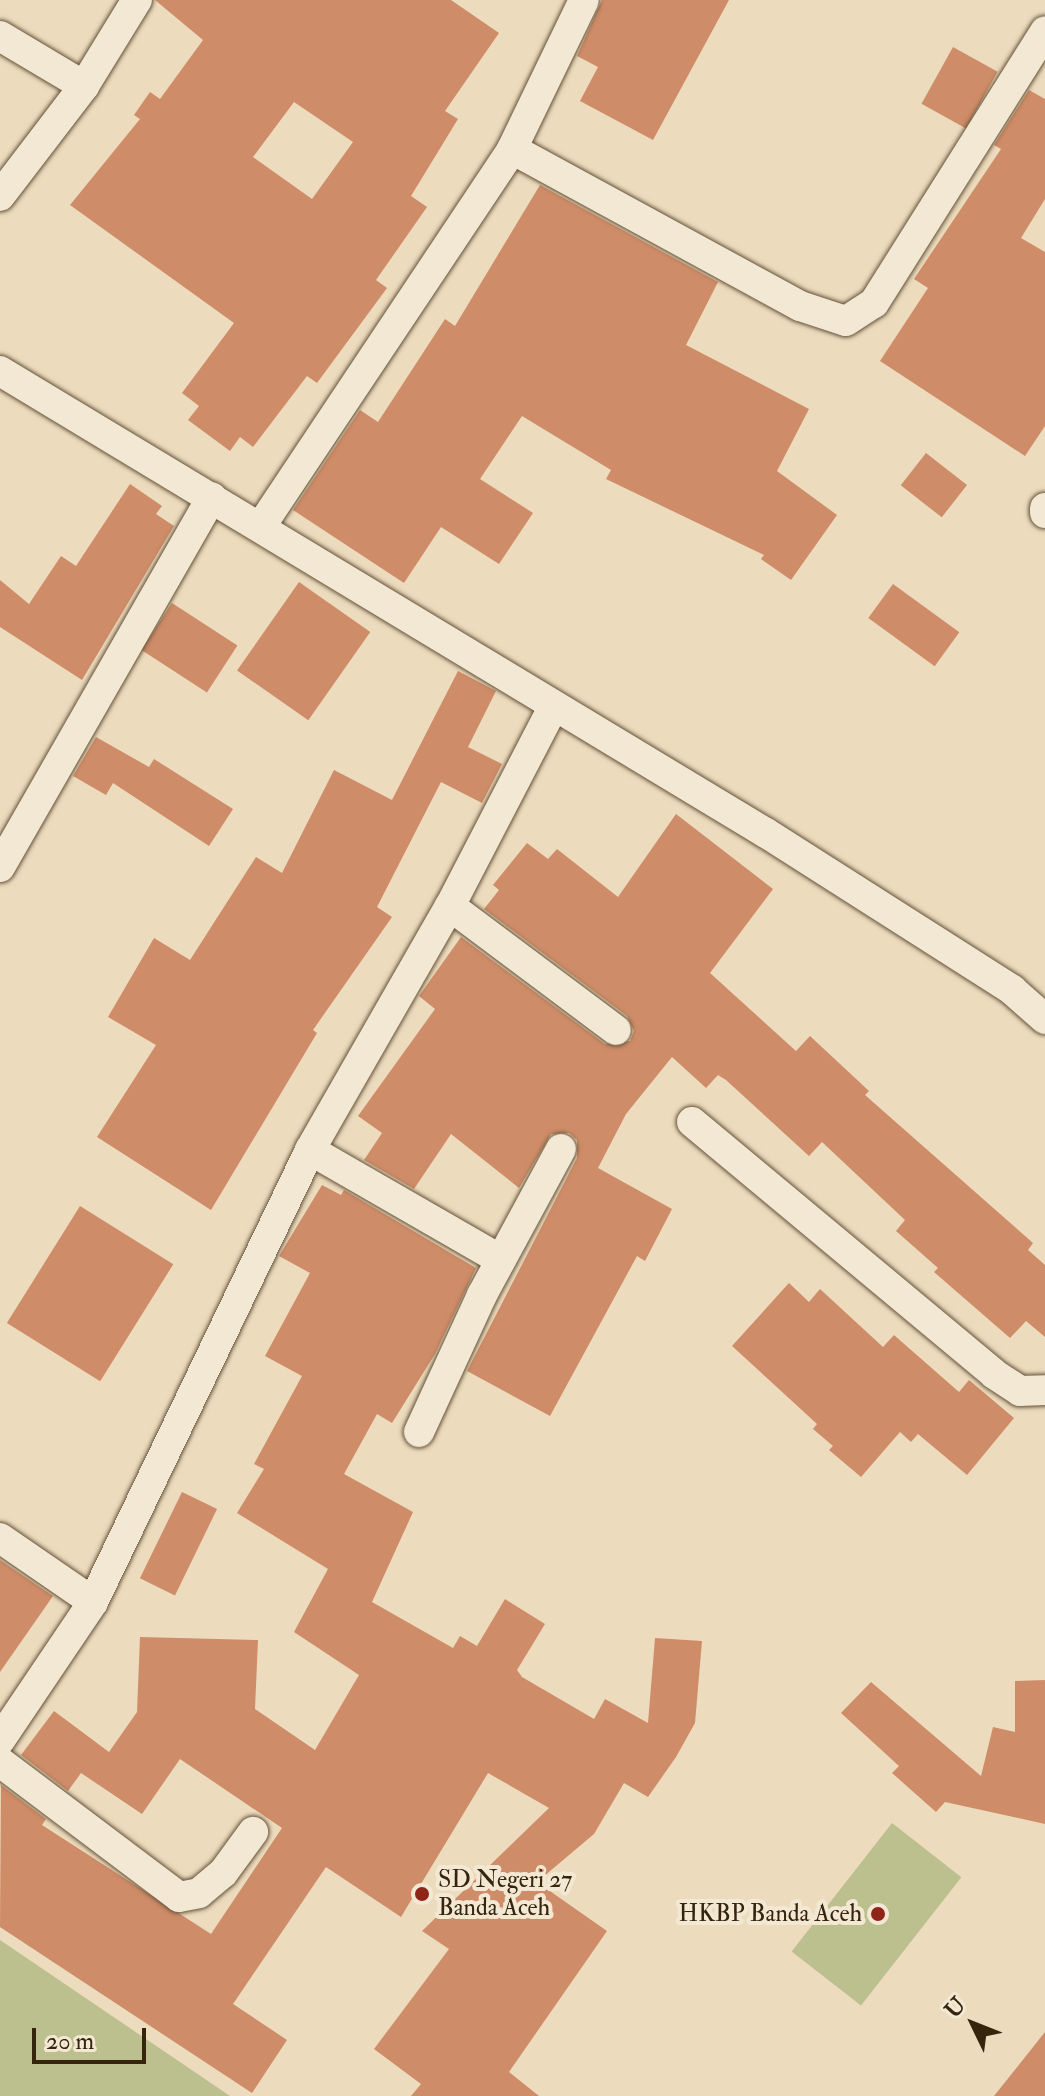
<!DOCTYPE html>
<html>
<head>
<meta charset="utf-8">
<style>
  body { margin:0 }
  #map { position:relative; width:1045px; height:2096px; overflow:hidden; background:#ecdbbd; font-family:"IM FELL Double Pica",serif }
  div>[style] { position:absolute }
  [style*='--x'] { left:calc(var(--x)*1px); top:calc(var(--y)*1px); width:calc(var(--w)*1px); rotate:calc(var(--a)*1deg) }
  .green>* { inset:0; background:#bcbf8e; transform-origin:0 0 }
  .building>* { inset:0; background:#cf8c68; transform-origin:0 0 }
  .roads { filter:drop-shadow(0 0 2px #645239) drop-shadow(0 0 2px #645239) }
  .minor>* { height:30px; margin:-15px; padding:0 15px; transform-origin:15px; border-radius:15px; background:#f3e8d4 }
  .dots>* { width:22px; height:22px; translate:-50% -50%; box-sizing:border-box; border:4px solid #f3e8d4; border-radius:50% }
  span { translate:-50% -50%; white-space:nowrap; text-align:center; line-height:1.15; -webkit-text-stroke:8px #f3e8d4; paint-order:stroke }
  .poi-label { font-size:24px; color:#36250d }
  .left { translate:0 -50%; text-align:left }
  .right { translate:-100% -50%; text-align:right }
  .north { position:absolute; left:933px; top:1984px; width:80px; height:80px; -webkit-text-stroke:6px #f3e8d4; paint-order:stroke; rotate:313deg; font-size:22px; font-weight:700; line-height:32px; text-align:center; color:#36250d }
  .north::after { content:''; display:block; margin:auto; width:28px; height:36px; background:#36250d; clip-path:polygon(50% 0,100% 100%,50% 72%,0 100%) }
  .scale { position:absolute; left:32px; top:2028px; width:114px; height:36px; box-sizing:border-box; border:4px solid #36250d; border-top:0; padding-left:10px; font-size:24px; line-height:28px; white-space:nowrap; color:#36250d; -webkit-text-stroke:6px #f3e8d4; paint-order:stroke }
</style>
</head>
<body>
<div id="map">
  <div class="green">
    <i style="left:892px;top:1823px;width:88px;height:163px;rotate:38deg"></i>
    <i style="clip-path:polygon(0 1940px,230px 2096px,0 2096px)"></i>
  </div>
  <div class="building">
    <i style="clip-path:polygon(evenodd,155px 0,451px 0,499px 33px,445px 111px,458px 119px,411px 196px,427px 207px,376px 280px,387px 288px,317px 383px,307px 376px,253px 447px,240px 437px,230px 451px,188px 420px,199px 406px,182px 393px,234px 323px,70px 205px,140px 119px,134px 115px,150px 92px,160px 99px,203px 40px,155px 0,294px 102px,353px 142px,312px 199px,253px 157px,294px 102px)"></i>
    <i style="clip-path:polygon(602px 0,729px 0,653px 140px,580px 101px,598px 67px,577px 56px)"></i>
    <i style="left:953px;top:47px;width:51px;height:65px;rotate:29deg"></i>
    <i style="clip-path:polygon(1029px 90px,1045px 99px,1045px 199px,1021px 238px,1045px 252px,1045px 426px,1025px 456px,880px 361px,928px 288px,914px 279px,1001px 149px,994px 145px)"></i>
    <i style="clip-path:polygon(540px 185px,718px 282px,686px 345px,809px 409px,777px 471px,837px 515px,791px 580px,761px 559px,764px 555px,606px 479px,611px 470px,522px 416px,480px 479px,533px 513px,499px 564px,441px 527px,404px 583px,293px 510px,360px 410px,378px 422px,445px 319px,455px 326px)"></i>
    <i style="left:926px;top:453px;width:52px;height:41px;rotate:38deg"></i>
    <i style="clip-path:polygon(130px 484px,162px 506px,156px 514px,174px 526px,82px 680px,0 627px,0 580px,29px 604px,61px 556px,76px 566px)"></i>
    <i style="left:299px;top:582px;width:87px;height:108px;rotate:35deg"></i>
    <i style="left:893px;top:584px;width:82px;height:42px;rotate:36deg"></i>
    <i style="left:172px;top:603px;width:78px;height:56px;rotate:33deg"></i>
    <i style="clip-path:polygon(458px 671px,496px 691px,468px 747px,502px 764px,482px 803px,441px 782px,377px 907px,392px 917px,313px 1030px,317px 1033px,211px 1210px,97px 1137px,156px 1045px,108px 1017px,154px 938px,190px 960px,256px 857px,282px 873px,334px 770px,392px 800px)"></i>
    <i style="clip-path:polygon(96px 737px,149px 767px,154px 759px,233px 809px,209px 846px,113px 783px,106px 795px,73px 776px)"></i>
    <i style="clip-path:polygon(676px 814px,773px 889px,710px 973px,796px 1051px,810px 1036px,869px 1091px,865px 1095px,1033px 1243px,1028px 1250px,1045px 1265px,1045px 1337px,1026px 1321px,1010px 1338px,934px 1272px,938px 1268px,896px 1231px,905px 1220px,822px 1142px,809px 1156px,726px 1080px,718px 1075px,706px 1088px,672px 1057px,626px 1114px,598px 1168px,672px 1209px,645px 1261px,637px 1256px,550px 1416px,467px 1371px,577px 1158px,577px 1140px,569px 1133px,551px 1134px,519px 1188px,451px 1134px,414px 1189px,364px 1160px,382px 1133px,358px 1116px,435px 1009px,419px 996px,461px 937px,605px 1044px,630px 1041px,634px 1031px,627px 1016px,484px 909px,499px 890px,493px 885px,527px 843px,548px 859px,557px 849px,618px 897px)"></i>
    <i style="clip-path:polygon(322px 1185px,341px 1195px,344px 1190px,476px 1268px,435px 1354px,392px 1423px,377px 1414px,344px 1474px,413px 1512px,372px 1602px,453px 1648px,460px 1636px,477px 1646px,505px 1599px,545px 1624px,517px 1670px,522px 1677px,594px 1719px,605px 1699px,648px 1723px,655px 1638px,702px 1641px,695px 1723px,676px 1757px,648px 1797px,624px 1783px,594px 1834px,537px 1882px,607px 1931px,509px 2072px,539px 2096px,411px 2096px,421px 2084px,374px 2049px,449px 1949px,422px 1931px,549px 1808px,488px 1773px,401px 1917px,326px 1867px,233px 2004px,287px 2040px,252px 2093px,0 1927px,1px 1785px,46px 1819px,42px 1825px,211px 1934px,282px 1828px,180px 1759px,142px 1814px,81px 1773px,68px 1791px,21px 1755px,54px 1711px,109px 1752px,137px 1712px,140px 1637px,258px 1640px,255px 1709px,315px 1750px,359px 1675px,294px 1632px,328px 1569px,237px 1513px,264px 1469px,254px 1464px,302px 1376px,265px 1356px,310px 1273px,279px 1256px)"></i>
    <i style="left:80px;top:1206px;width:110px;height:138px;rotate:32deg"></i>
    <i style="clip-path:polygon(789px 1283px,809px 1302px,820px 1289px,883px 1347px,894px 1335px,959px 1392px,969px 1380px,1014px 1418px,967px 1475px,918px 1434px,911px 1442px,900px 1432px,861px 1477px,829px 1450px,833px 1446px,813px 1429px,817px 1424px,732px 1346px)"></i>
    <i style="left:182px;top:1492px;width:39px;height:96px;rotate:26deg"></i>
    <i style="clip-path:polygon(0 1560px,53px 1596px,0 1672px)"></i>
    <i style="clip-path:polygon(1045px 1680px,1045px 1824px,945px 1802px,936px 1812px,892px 1773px,899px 1766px,841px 1713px,871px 1682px,981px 1776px,993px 1727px,1015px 1732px,1015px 1681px)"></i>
    <i style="clip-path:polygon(1045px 2032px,1045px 2096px,994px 2096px)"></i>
  </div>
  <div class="roads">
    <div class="minor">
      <i style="--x:0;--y:36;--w:98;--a:30.8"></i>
      <i style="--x:512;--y:149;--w:328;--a:28.6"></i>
      <i style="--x:800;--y:306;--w:48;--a:18.1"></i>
      <i style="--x:846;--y:321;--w:33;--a:-33"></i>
      <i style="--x:874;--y:303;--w:321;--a:-57.8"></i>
      <i style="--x:0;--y:196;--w:138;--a:-52.6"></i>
      <i style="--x:84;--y:86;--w:101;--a:-58.4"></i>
      <i style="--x:0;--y:371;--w:895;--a:31.1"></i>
      <i style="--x:766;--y:833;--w:292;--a:32.5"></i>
      <i style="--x:1012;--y:990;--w:44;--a:41.3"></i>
      <i style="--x:1045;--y:508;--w:5;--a:90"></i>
      <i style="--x:261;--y:526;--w:453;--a:-56.3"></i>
      <i style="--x:512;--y:149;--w:165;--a:-64.2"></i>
      <i style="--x:0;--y:867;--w:426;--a:-60.2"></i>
      <i style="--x:450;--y:906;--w:207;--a:36.8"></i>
      <i style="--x:692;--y:1122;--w:393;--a:39.8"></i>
      <i style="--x:994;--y:1374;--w:31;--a:33"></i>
      <i style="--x:1020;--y:1391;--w:25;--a:-2"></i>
      <i style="--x:310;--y:1150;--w:220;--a:29.9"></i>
      <i style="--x:419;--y:1432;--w:151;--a:-65.3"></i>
      <i style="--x:482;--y:1295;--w:166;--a:-61.6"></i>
      <i style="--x:0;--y:1538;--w:113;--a:34.5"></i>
      <i style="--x:0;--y:1740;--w:166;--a:-56"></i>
      <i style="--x:93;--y:1602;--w:501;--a:-64.35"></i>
      <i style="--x:310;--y:1150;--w:281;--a:-60.2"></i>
      <i style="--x:450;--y:906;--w:224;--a:-62.6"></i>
      <i style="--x:0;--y:1762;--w:224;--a:37"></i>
      <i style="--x:179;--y:1897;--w:20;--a:-11"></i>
      <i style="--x:199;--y:1893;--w:31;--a:-40"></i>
      <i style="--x:223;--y:1873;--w:51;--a:-53.8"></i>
    </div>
  </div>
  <div class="dots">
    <i style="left:422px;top:1894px;background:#8f2418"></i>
    <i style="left:878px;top:1914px;background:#8f2418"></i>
  </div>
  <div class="poi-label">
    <span class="left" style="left:438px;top:1894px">SD Negeri 27<br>Banda Aceh</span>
    <span class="right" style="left:862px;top:1914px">HKBP Banda Aceh</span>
  </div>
  <div class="north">U</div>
  <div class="scale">20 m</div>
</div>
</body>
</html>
